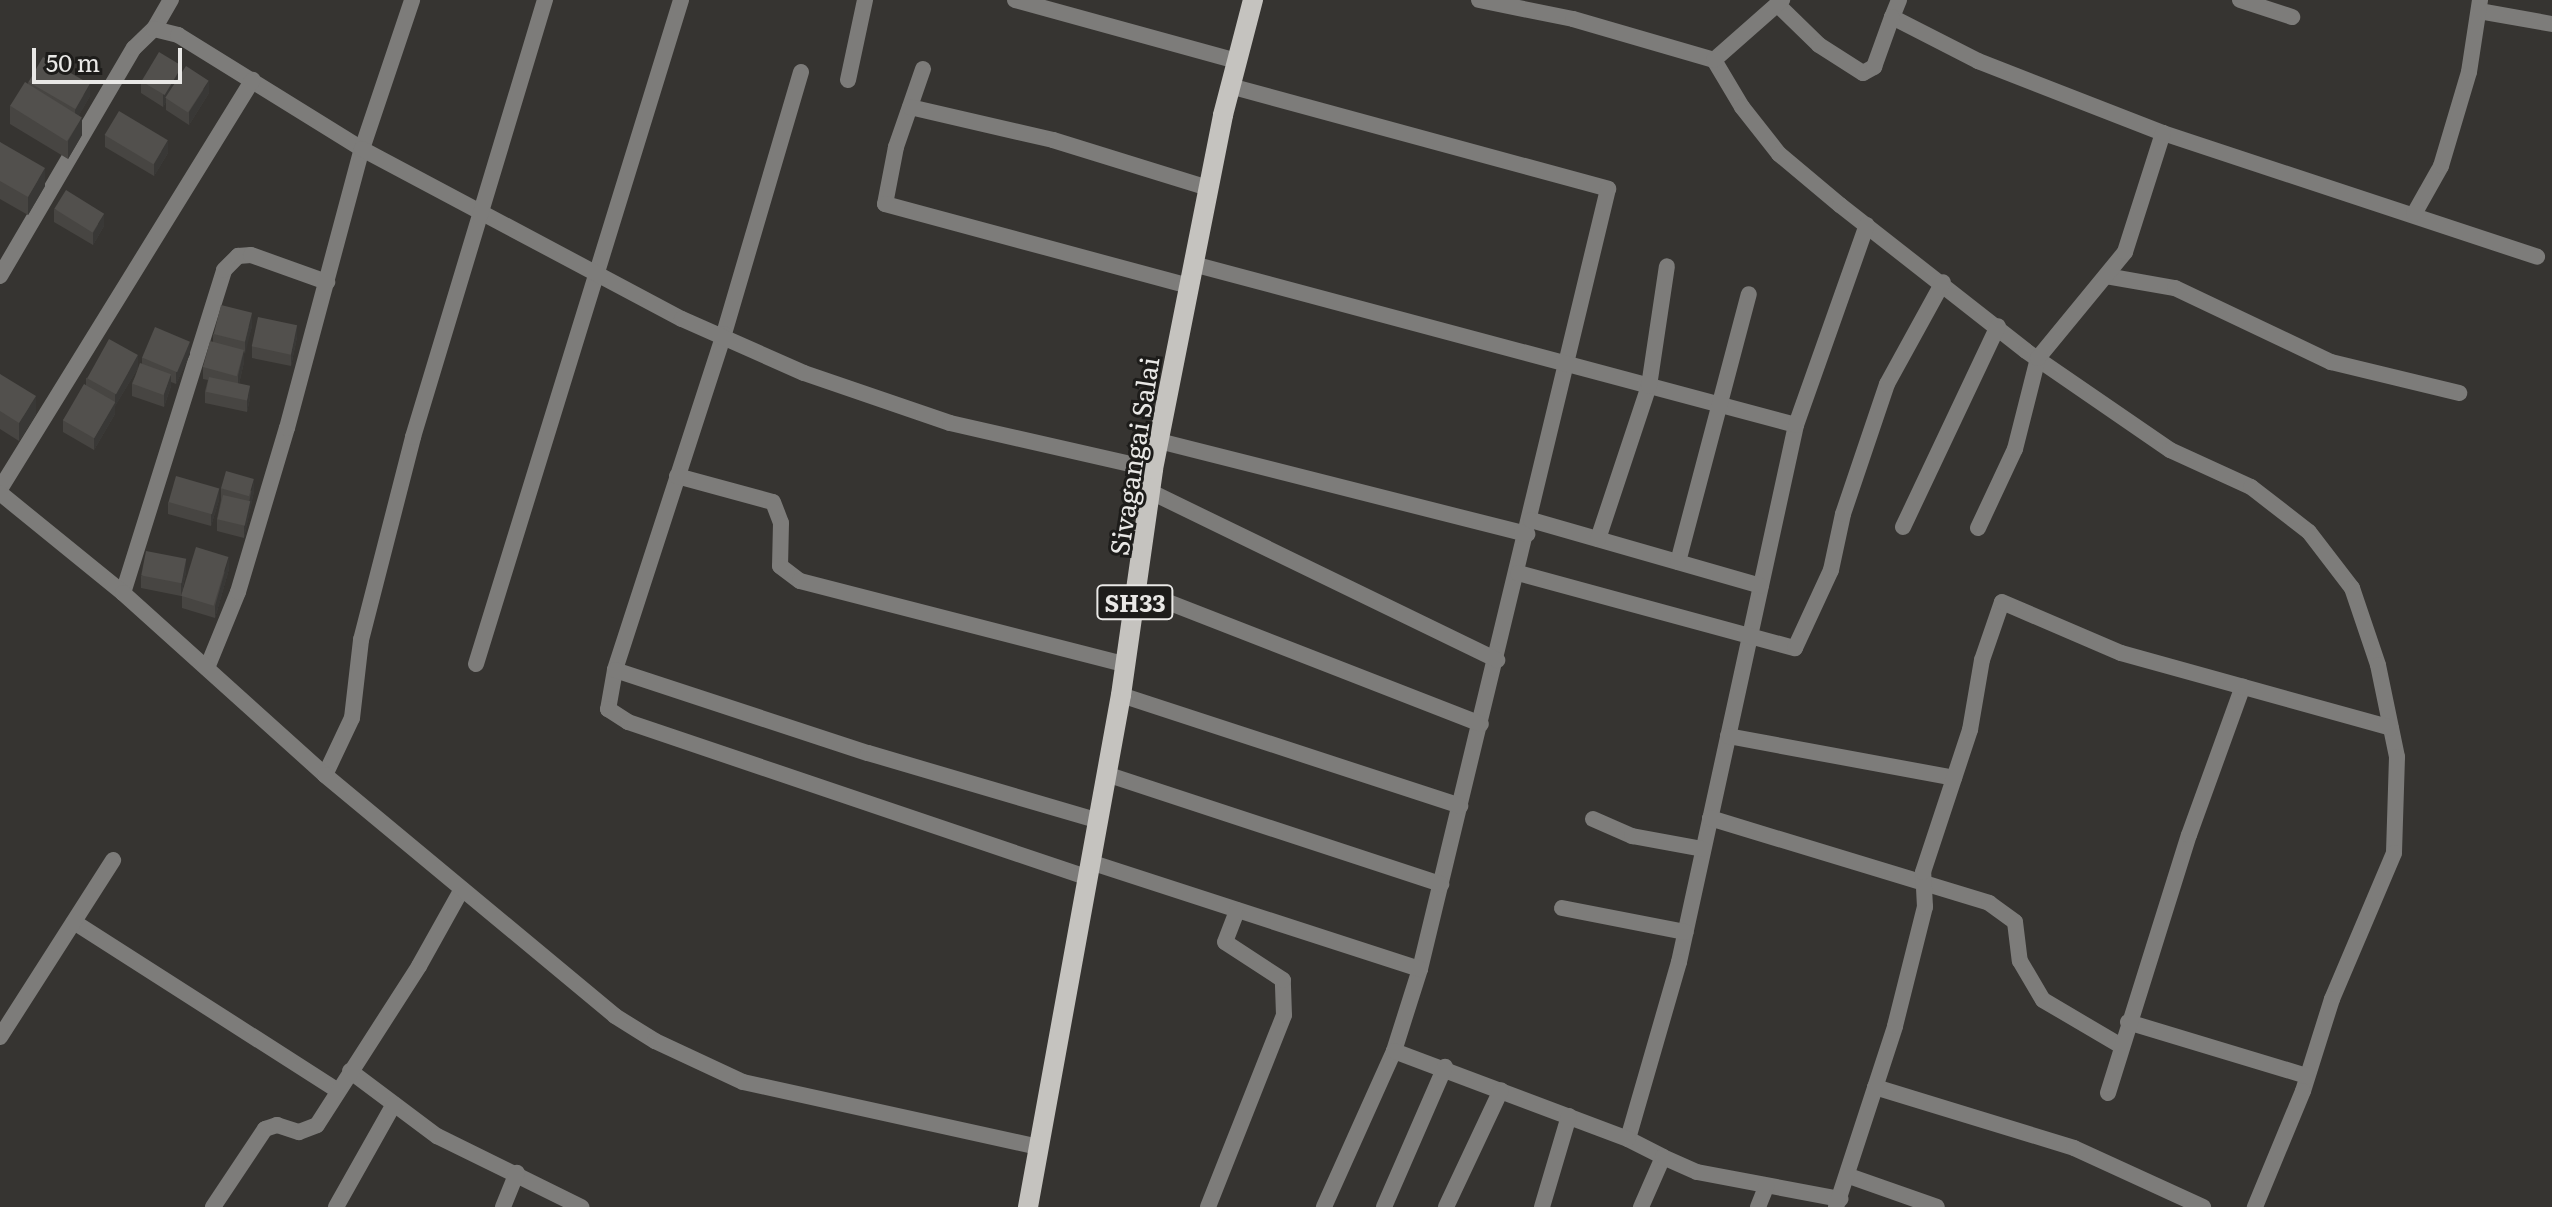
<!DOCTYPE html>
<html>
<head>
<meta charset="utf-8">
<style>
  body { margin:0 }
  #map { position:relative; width:2552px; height:1207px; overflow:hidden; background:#363431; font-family:Literata,serif }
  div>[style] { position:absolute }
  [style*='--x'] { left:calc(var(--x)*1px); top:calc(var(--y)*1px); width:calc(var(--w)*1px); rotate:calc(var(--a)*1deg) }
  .minor>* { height:16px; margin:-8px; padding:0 8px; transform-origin:8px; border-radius:8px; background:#7d7c7a }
  .tertiary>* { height:16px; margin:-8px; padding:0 8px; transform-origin:8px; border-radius:8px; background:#7d7c7a }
  .primary>* { height:20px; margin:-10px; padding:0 10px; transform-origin:10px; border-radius:10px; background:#c5c3bf }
  .wall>* { inset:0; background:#474542 }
  .shaded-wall>* { inset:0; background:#393836 }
  .building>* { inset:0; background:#52504d; transform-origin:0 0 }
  span { translate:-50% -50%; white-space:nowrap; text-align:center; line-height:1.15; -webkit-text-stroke:6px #1d1c1a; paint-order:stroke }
  .shield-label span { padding:2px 6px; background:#1d1c1a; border:2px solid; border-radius:6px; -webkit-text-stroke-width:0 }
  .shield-label { font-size:24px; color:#e9e8e6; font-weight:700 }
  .street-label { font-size:26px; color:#e9e8e6 }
  .scale { position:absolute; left:32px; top:48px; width:150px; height:36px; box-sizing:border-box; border:4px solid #e9e8e6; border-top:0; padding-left:10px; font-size:24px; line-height:28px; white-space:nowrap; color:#e9e8e6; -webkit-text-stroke:6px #1d1c1a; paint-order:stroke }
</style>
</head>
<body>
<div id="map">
  <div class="minor">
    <i style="--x:1015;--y:0;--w:230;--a:15.4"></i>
    <i style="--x:1479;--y:0;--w:96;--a:11.4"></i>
    <i style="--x:1573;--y:19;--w:147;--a:16.2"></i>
    <i style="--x:1714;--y:60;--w:55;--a:59.2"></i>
    <i style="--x:1742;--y:107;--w:60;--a:51.8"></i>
    <i style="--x:1779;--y:154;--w:80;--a:39.9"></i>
    <i style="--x:1840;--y:205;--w:236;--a:38.1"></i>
    <i style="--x:2026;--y:351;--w:175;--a:34.5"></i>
    <i style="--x:2170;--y:450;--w:89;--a:24.6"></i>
    <i style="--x:2251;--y:487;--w:73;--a:37.8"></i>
    <i style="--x:2309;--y:532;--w:71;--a:52.5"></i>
    <i style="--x:2352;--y:588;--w:81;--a:71.3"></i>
    <i style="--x:2378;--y:665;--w:94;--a:78.3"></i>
    <i style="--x:2397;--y:757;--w:96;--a:91.8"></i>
    <i style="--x:2394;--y:853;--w:159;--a:113"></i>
    <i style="--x:2332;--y:999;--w:96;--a:107.5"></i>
    <i style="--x:2303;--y:1091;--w:126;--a:112.5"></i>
    <i style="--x:1899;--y:0;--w:18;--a:112"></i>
    <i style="--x:1892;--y:17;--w:97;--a:27.1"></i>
    <i style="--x:1978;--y:61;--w:199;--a:21.3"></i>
    <i style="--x:2163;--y:133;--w:394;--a:18.3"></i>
    <i style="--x:2240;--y:0;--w:55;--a:18.1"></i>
    <i style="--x:1778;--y:5;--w:57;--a:44.3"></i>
    <i style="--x:1819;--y:45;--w:52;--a:32.5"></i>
    <i style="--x:1863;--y:73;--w:13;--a:-29"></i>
    <i style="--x:1874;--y:67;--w:53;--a:-70.2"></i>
    <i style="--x:2479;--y:11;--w:74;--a:10.1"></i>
    <i style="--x:154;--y:29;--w:34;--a:-60"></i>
    <i style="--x:1714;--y:60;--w:91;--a:-41.4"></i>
    <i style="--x:923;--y:69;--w:83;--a:109.1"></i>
    <i style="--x:896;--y:147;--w:58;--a:100.9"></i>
    <i style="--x:885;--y:204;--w:315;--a:15.1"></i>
    <i style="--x:801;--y:72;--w:273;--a:106.4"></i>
    <i style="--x:724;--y:334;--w:353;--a:108"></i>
    <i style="--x:615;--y:670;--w:40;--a:100"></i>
    <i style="--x:608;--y:709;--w:24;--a:33"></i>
    <i style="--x:628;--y:722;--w:484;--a:18.7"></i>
    <i style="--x:848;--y:80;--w:82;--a:-78"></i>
    <i style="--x:1230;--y:86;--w:392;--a:15.2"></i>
    <i style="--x:1608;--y:189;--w:802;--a:103.55"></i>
    <i style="--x:1420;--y:969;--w:86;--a:107.6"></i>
    <i style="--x:1394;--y:1051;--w:171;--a:114.2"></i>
    <i style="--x:910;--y:107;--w:147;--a:13"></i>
    <i style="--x:1053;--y:140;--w:162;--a:17.2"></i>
    <i style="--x:2414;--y:214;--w:55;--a:-60.6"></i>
    <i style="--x:2441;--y:166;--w:98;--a:-73.4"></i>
    <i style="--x:2469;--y:72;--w:73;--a:-81.3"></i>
    <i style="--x:1193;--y:264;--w:624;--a:14.95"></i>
    <i style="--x:1796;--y:425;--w:550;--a:102.29"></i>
    <i style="--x:1679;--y:962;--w:184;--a:106.1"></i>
    <i style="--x:1628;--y:1139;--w:39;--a:27"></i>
    <i style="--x:1663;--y:1157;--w:55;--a:113.7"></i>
    <i style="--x:0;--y:276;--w:264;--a:-59.6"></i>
    <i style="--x:134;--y:48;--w:28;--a:-44"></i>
    <i style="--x:154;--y:29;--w:25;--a:14"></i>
    <i style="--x:178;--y:35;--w:216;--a:31.8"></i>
    <i style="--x:362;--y:149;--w:157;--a:-71.4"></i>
    <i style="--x:2106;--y:276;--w:70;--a:9.9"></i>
    <i style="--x:2175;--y:288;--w:173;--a:25.4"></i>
    <i style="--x:2331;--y:362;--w:132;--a:13.6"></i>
    <i style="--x:1796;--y:425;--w:212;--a:-70.5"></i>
    <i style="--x:1159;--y:441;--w:380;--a:14.2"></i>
    <i style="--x:677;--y:476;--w:99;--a:15.2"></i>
    <i style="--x:773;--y:502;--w:22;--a:69"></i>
    <i style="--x:781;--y:523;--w:43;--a:91.3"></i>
    <i style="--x:780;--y:566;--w:25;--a:37"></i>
    <i style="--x:800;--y:581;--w:334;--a:14.4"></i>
    <i style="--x:0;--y:489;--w:481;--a:-58.3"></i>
    <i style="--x:1151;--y:492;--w:385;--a:25.9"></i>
    <i style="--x:1531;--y:520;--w:239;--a:16"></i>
    <i style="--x:1903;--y:527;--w:222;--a:-64.7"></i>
    <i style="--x:1978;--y:528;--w:87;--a:-64.9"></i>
    <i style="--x:2015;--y:449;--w:94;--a:-75.8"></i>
    <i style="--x:2038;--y:358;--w:137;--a:-50.6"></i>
    <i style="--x:2125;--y:252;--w:125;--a:-72.3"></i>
    <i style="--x:1598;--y:539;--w:161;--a:-71.6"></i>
    <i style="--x:1649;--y:386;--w:121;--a:-81.5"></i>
    <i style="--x:1678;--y:562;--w:277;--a:-75.2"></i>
    <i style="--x:1518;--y:573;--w:287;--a:15.2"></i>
    <i style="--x:1795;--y:648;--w:86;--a:-65.2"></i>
    <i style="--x:1831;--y:570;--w:57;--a:-77.9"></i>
    <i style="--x:1843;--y:514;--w:137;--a:-71.3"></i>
    <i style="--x:1887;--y:384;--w:116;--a:-61.2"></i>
    <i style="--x:1137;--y:590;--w:369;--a:21.3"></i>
    <i style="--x:123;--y:593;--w:338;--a:-72.6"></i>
    <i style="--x:224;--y:270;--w:20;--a:-45"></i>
    <i style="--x:238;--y:256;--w:13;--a:-4"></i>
    <i style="--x:251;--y:255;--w:81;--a:19.6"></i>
    <i style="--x:476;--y:664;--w:695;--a:-72.84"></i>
    <i style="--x:207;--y:668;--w:82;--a:-67.8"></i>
    <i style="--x:238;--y:592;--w:171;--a:-73.4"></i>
    <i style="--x:287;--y:428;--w:289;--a:-75"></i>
    <i style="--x:362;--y:149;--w:362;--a:28"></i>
    <i style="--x:682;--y:319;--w:133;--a:23.9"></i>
    <i style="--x:804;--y:373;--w:154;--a:18.9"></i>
    <i style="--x:950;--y:423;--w:208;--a:12.8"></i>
    <i style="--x:615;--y:670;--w:266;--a:18.2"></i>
    <i style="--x:868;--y:753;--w:238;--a:16.4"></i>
    <i style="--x:1121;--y:695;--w:357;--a:18.1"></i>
    <i style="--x:1728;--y:736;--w:230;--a:10.5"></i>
    <i style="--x:1106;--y:774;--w:353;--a:18.2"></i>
    <i style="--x:325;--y:775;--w:63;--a:-64.7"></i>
    <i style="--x:352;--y:718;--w:79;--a:-83.4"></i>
    <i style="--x:361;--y:640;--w:210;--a:-75.6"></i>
    <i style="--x:413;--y:437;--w:457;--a:-73.2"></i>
    <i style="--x:1710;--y:818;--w:292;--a:16.9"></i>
    <i style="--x:1989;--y:903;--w:32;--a:36"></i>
    <i style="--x:2015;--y:922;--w:39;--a:83"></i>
    <i style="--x:2020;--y:961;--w:45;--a:59.5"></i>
    <i style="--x:2043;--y:1000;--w:91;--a:30.5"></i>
    <i style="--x:1593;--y:819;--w:43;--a:23.6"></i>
    <i style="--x:1632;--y:836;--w:72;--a:10.4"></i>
    <i style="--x:1090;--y:862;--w:347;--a:18"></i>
    <i style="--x:1562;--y:908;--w:126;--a:11"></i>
    <i style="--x:74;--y:922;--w:313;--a:32.6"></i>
    <i style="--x:2128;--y:1022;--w:187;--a:16.8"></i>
    <i style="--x:0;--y:1037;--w:210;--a:-57.4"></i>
    <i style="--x:1394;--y:1051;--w:250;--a:20.6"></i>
    <i style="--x:350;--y:1071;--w:109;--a:36.8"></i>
    <i style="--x:437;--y:1136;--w:161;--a:26.2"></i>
    <i style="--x:1875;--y:1087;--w:208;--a:17"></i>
    <i style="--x:2074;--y:1148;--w:142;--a:24.6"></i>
    <i style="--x:2108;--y:1093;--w:270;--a:-72.6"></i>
    <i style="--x:2189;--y:835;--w:158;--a:-70.1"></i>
    <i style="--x:1663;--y:1157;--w:37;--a:24"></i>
    <i style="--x:1697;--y:1172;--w:146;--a:10.7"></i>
    <i style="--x:1849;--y:1176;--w:93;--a:19.4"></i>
    <i style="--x:213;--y:1207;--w:94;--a:-56.3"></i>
    <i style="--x:265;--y:1129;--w:13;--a:-18"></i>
    <i style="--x:277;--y:1125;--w:23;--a:18"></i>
    <i style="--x:299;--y:1132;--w:19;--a:-21"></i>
    <i style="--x:317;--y:1125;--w:189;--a:-57.3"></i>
    <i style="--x:419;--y:966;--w:88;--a:-60.8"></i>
    <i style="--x:336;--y:1207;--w:118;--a:-60.6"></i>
    <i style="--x:503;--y:1207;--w:37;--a:-68"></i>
    <i style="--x:1208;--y:1207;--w:206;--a:-68.4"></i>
    <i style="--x:1284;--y:1015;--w:35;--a:-92"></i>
    <i style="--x:1283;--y:980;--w:69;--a:-146.8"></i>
    <i style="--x:1225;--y:942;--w:34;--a:-69"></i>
    <i style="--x:1384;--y:1207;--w:153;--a:-66.5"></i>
    <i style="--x:1446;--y:1207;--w:129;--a:-64.8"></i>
    <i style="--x:1542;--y:1207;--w:95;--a:-73.5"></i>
    <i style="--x:1758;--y:1207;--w:22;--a:-68"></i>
    <i style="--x:1836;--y:1207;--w:190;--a:-71.9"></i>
    <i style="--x:1895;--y:1026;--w:123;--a:-75.9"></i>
    <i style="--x:1925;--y:907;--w:35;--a:-93"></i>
    <i style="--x:1923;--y:872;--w:150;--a:-71.7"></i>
    <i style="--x:1970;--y:730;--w:71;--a:-80.3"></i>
    <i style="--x:1982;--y:660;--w:61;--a:-71"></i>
    <i style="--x:2002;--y:602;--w:129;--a:23.2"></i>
    <i style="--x:2121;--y:653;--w:280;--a:15.5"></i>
  </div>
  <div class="tertiary">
    <i style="--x:0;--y:493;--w:159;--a:39.1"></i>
    <i style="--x:123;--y:593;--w:272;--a:42"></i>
    <i style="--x:325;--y:775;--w:377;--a:39.7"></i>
    <i style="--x:615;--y:1016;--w:47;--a:32"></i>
    <i style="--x:655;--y:1041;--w:97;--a:25"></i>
    <i style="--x:743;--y:1082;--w:302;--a:12.4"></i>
  </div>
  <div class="primary">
    <i style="--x:1028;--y:1207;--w:520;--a:-79.71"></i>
    <i style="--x:1121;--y:695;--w:228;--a:-81.9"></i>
    <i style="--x:1153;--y:469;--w:361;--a:-78.8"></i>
    <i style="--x:1223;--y:115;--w:119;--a:-75.4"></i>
  </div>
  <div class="wall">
    <i style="clip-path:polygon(182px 74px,209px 93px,189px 125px,166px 110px,166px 102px,163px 107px,141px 93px,141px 81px)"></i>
    <i style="clip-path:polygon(28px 82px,90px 96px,79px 115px,82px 135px,68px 159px,10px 124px,10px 106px,28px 84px)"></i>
    <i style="clip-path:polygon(105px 135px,168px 153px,154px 176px,105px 147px)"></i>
    <i style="clip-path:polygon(0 142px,45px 186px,28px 215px,0 199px)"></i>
    <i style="clip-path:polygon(54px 209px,104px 226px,93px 245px,54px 222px)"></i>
    <i style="clip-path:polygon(252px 326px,244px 354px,244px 362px,239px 384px,250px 398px,247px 412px,205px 403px,205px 391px,208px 380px,203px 379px,203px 367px,213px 342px,213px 334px)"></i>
    <i style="clip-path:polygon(297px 337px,291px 366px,252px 358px,252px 346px)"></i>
    <i style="clip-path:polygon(190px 354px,176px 384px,171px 382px,171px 386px,164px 407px,132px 396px,132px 383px,142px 363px,142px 357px)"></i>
    <i style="clip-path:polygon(138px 368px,115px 406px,115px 414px,94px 450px,63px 432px,63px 420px,86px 385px,86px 378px)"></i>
    <i style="clip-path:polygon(0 374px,36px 414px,19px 441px,0 429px)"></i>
    <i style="clip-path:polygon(221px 488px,254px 491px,244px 538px,217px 531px,217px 519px,221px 500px)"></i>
    <i style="clip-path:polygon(219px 500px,211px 526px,168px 514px,168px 502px)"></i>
    <i style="clip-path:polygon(229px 569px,215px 618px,182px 608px,182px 596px)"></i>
    <i style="clip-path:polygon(186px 572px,181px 596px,141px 588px,141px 576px)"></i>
  </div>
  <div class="shaded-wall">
    <i style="clip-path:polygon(182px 66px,182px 78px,166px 98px,166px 102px,163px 107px,163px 95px)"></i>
    <i style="clip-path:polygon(209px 81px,209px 93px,189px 125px,189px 112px)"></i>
    <i style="clip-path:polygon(90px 84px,90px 96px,75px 122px,75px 110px)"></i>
    <i style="clip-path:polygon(82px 117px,82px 135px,68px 159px,68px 141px)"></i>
    <i style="clip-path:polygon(168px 140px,168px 153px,154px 176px,154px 164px)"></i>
    <i style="clip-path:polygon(45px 168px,45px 186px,28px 215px,28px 197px)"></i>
    <i style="clip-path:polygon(104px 214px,104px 226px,93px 245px,93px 233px)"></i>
    <i style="clip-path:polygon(252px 313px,252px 326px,245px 355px,245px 342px)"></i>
    <i style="clip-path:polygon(297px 325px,297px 337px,291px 366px,291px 354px)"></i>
    <i style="clip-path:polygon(190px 342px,190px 354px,176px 384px,176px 372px)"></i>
    <i style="clip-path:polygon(244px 350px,244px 362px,238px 388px,238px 376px)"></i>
    <i style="clip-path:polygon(138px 355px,138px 368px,115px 406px,115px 414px,94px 450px,94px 438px,115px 403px,115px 395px)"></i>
    <i style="clip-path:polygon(171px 374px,171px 386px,164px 407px,164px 394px)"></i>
    <i style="clip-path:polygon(250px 386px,250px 398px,247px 412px,247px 400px)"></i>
    <i style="clip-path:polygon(36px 396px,36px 414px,19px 441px,19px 423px)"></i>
    <i style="clip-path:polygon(254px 479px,254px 491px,244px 538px,244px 526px)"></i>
    <i style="clip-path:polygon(219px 488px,219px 500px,211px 526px,211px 514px)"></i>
    <i style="clip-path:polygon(229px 557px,229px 569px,215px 618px,215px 606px)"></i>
    <i style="clip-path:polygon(186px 559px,186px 572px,181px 596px,181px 584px)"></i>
  </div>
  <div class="building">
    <i style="left:159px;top:52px;width:27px;height:34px;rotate:31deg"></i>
    <i style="left:43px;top:57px;width:54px;height:29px;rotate:30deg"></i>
    <i style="left:186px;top:66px;width:27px;height:38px;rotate:33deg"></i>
    <i style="left:25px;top:82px;width:67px;height:28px;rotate:32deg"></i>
    <i style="left:119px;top:111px;width:57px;height:28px;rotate:31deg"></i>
    <i style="clip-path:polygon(0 142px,45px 168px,28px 197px,0 181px)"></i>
    <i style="left:66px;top:190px;width:45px;height:22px;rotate:32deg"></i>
    <i style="left:221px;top:305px;width:32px;height:30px;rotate:14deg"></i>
    <i style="left:258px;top:317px;width:40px;height:30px;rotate:12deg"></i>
    <i style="left:155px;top:327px;width:38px;height:33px;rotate:23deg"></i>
    <i style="left:109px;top:339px;width:33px;height:45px;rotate:29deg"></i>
    <i style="left:210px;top:341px;width:35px;height:27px;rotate:15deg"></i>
    <i style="left:140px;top:363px;width:33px;height:22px;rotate:20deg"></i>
    <i style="clip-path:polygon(0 374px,36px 396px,19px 423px,0 411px)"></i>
    <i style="left:209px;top:377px;width:42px;height:15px;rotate:12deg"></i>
    <i style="left:84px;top:384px;width:36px;height:42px;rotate:30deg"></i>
    <i style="left:226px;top:471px;width:29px;height:18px;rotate:16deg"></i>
    <i style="left:176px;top:476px;width:45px;height:27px;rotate:16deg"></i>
    <i style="left:223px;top:495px;width:28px;height:25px;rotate:13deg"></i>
    <i style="left:196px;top:547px;width:34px;height:51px;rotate:17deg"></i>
    <i style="left:146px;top:551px;width:41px;height:25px;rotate:11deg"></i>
  </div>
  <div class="shield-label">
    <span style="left:1135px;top:602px">SH33</span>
  </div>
  <div class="street-label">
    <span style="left:1133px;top:456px;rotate:-81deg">Sivagangai Salai</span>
  </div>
  <div class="scale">50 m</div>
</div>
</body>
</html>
